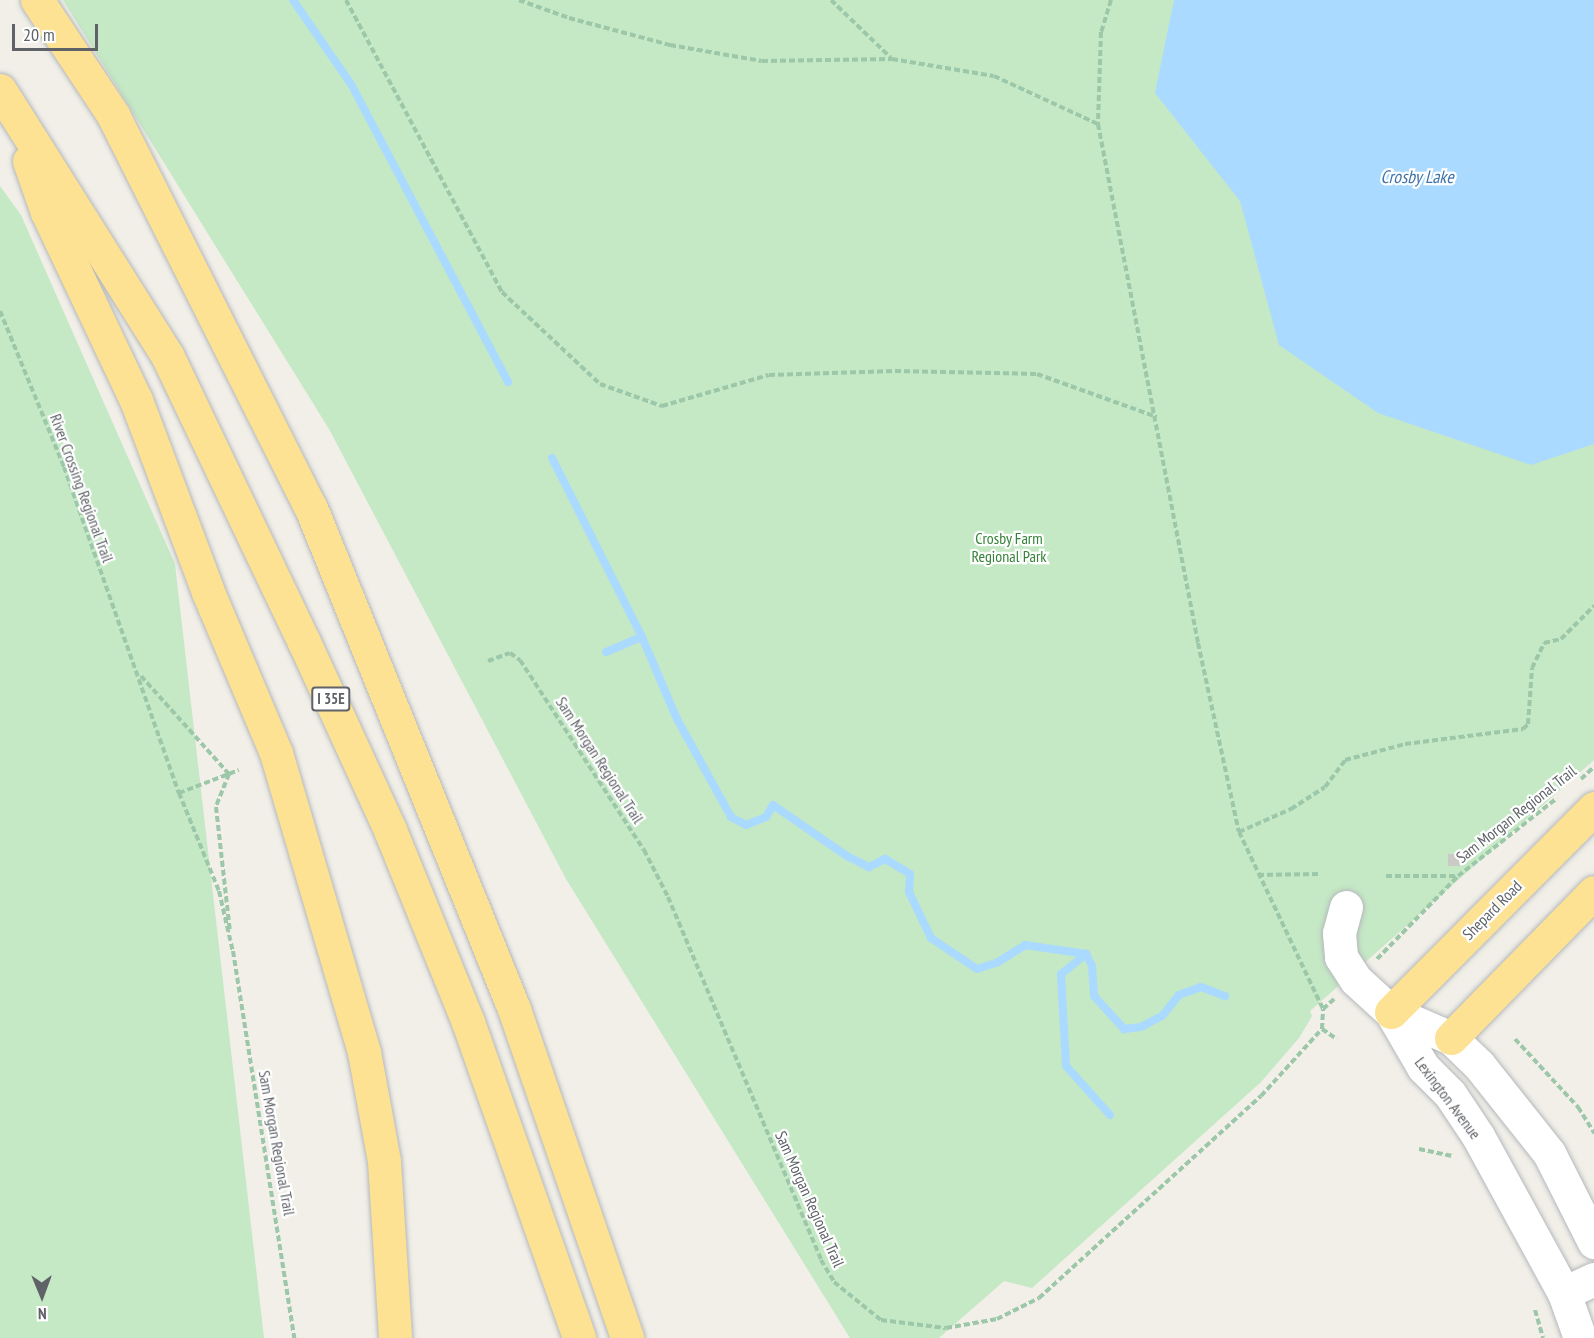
<!DOCTYPE html>
<html>
<head>
<meta charset="utf-8">
<style>
  body { margin:0 }
  #map { position:relative; width:1594px; height:1338px; overflow:hidden; background:#f1efe8; font-family:"PT Sans Narrow",sans-serif }
  div>[style] { position:absolute }
  [style*='--x'] { left:calc(var(--x)*1px); top:calc(var(--y)*1px); width:calc(var(--w)*1px); rotate:calc(var(--a)*1deg) }
  .green>* { inset:0; background:#c5e8c5 }
  .water>* { inset:0; background:#aadaff }
  .stream>* { height:8px; margin:-4px; padding:0 4px; transform-origin:4px; border-radius:4px; background:#aadaff }
  .building>* { inset:0; background:#cccac5; transform-origin:0 0 }
  .path>* { height:4px; margin-top:-2px; transform-origin:0; background:repeating-linear-gradient(90deg,#9cc7a9 0 6px,transparent 0 9px) }
  .roads { filter:drop-shadow(0 0 2px #b5b8bc) drop-shadow(0 0 2px #b5b8bc) }
  .minor>* { height:33px; margin:-16.5px; padding:0 16.5px; transform-origin:16.5px; border-radius:16.5px; background:#fff }
  .highway>* { height:33px; margin:-16.5px; padding:0 16.5px; transform-origin:16.5px; border-radius:16.5px; background:#fde293 }
  span { translate:-50% -50%; white-space:nowrap; text-align:center; line-height:1.15; -webkit-text-stroke:4.5px #fff; paint-order:stroke }
  .shield-label span { padding:2px 4px; background:#fff; border:2px solid; border-radius:4px; -webkit-text-stroke-width:0 }
  .shield-label { font-size:15px; color:#5f6368; font-weight:700 }
  .street-label { font-size:16px; color:#5f6368 }
  .park-label { font-size:16px; color:#348238 }
  .water-label { font-size:18px; color:#4174aa; font-style:italic }
  .north { position:absolute; left:12px; top:1266px; width:60px; height:60px; -webkit-text-stroke:4px #fff; paint-order:stroke; rotate:179deg; font-size:16px; font-weight:700; line-height:24px; text-align:center; color:#5f6368 }
  .north::after { content:''; display:block; margin:auto; width:21px; height:27px; background:#5f6368; clip-path:polygon(50% 0,100% 100%,50% 72%,0 100%) }
  .scale { position:absolute; left:12px; top:24px; width:86px; height:27px; box-sizing:border-box; border:3px solid #5f6368; border-top:0; padding-left:8px; font-size:18px; line-height:21px; white-space:nowrap; color:#5f6368; -webkit-text-stroke:4px #fff; paint-order:stroke }
</style>
</head>
<body>
<div id="map">
  <div class="green">
    <i style="clip-path:polygon(63px 0,1594px 0,1594px 760px,1310px 1011px,1312px 1016px,1299px 1038px,1261px 1082px,1032px 1288px,1004px 1281px,939px 1338px,850px 1338px,566px 879px,329px 429px)"></i>
    <i style="clip-path:polygon(0 186px,21px 215px,175px 564px,264px 1338px,0 1338px)"></i>
  </div>
  <div class="water">
    <i style="clip-path:polygon(1174px 0,1594px 0,1594px 444px,1531px 465px,1378px 413px,1279px 345px,1240px 201px,1155px 93px)"></i>
  </div>
  <div class="stream">
    <i style="--x:293;--y:0;--w:102;--a:55.4"></i>
    <i style="--x:351;--y:84;--w:337;--a:62.2"></i>
    <i style="--x:552;--y:458;--w:200;--a:63.3"></i>
    <i style="--x:642;--y:637;--w:89;--a:66.9"></i>
    <i style="--x:677;--y:719;--w:112;--a:61.1"></i>
    <i style="--x:731;--y:817;--w:17;--a:28"></i>
    <i style="--x:746;--y:825;--w:22;--a:-22"></i>
    <i style="--x:766;--y:817;--w:14;--a:-60"></i>
    <i style="--x:773;--y:805;--w:90;--a:34.6"></i>
    <i style="--x:847;--y:856;--w:25;--a:27"></i>
    <i style="--x:869;--y:867;--w:18;--a:-27"></i>
    <i style="--x:885;--y:859;--w:29;--a:31"></i>
    <i style="--x:910;--y:874;--w:18;--a:93"></i>
    <i style="--x:909;--y:892;--w:51;--a:64.4"></i>
    <i style="--x:931;--y:938;--w:55;--a:34"></i>
    <i style="--x:977;--y:969;--w:22;--a:-18"></i>
    <i style="--x:998;--y:962;--w:32;--a:-32"></i>
    <i style="--x:1025;--y:945;--w:62;--a:8.4"></i>
    <i style="--x:1086;--y:954;--w:13;--a:63"></i>
    <i style="--x:1092;--y:966;--w:30;--a:86"></i>
    <i style="--x:1094;--y:996;--w:45;--a:47.7"></i>
    <i style="--x:1124;--y:1029;--w:17;--a:-7"></i>
    <i style="--x:1141;--y:1027;--w:24;--a:-28"></i>
    <i style="--x:1162;--y:1016;--w:27;--a:-51"></i>
    <i style="--x:1179;--y:995;--w:23;--a:-20"></i>
    <i style="--x:1201;--y:987;--w:26;--a:21"></i>
    <i style="--x:606;--y:652;--w:39;--a:-23"></i>
    <i style="--x:1086;--y:954;--w:32;--a:141"></i>
    <i style="--x:1061;--y:974;--w:92;--a:86.9"></i>
    <i style="--x:1066;--y:1066;--w:66;--a:48.1"></i>
  </div>
  <div class="building">
    <i style="left:1448px;top:854px;width:12px;height:12px"></i>
  </div>
  <div class="path">
    <i style="--x:346;--y:0;--w:331;--a:61.9"></i>
    <i style="--x:502;--y:292;--w:134;--a:43.2"></i>
    <i style="--x:600;--y:384;--w:66;--a:19.5"></i>
    <i style="--x:662;--y:406;--w:111;--a:-16.2"></i>
    <i style="--x:769;--y:375;--w:126;--a:-1.8"></i>
    <i style="--x:895;--y:371;--w:142;--a:1.2"></i>
    <i style="--x:1037;--y:374;--w:127;--a:19.7"></i>
    <i style="--x:519;--y:0;--w:53;--a:19.8"></i>
    <i style="--x:569;--y:18;--w:105;--a:15"></i>
    <i style="--x:670;--y:45;--w:93;--a:9.9"></i>
    <i style="--x:762;--y:61;--w:130;--a:-0.9"></i>
    <i style="--x:892;--y:59;--w:103;--a:9.5"></i>
    <i style="--x:994;--y:76;--w:115;--a:24.8"></i>
    <i style="--x:831;--y:0;--w:83;--a:44"></i>
    <i style="--x:1111;--y:0;--w:34;--a:107"></i>
    <i style="--x:1101;--y:32;--w:92;--a:91.9"></i>
    <i style="--x:1098;--y:124;--w:529;--a:79.09"></i>
    <i style="--x:1198;--y:643;--w:193;--a:77.8"></i>
    <i style="--x:1239;--y:832;--w:196;--a:64.6"></i>
    <i style="--x:0;--y:311;--w:169;--a:67.7"></i>
    <i style="--x:64;--y:467;--w:346;--a:70.6"></i>
    <i style="--x:179;--y:793;--w:106;--a:67.8"></i>
    <i style="--x:219;--y:891;--w:63;--a:77.1"></i>
    <i style="--x:488;--y:661;--w:23;--a:-20"></i>
    <i style="--x:510;--y:653;--w:12;--a:35"></i>
    <i style="--x:520;--y:660;--w:227;--a:56.9"></i>
    <i style="--x:644;--y:850;--w:53;--a:62.9"></i>
    <i style="--x:668;--y:897;--w:394;--a:67.1"></i>
    <i style="--x:821;--y:1260;--w:26;--a:59"></i>
    <i style="--x:834;--y:1282;--w:60;--a:39"></i>
    <i style="--x:881;--y:1320;--w:65;--a:7"></i>
    <i style="--x:946;--y:1328;--w:52;--a:-10"></i>
    <i style="--x:997;--y:1319;--w:47;--a:-26.6"></i>
    <i style="--x:1039;--y:1298;--w:300;--a:-42.3"></i>
    <i style="--x:1261;--y:1096;--w:91;--a:-47.7"></i>
    <i style="--x:1322;--y:1029;--w:20;--a:-87"></i>
    <i style="--x:1323;--y:1009;--w:15;--a:-42"></i>
    <i style="--x:141;--y:676;--w:132;--a:48.1"></i>
    <i style="--x:229;--y:774;--w:35;--a:112"></i>
    <i style="--x:216;--y:807;--w:126;--a:83.6"></i>
    <i style="--x:1581;--y:779;--w:18;--a:-43"></i>
    <i style="--x:179;--y:793;--w:64;--a:-21"></i>
    <i style="--x:1239;--y:832;--w:57;--a:-23.9"></i>
    <i style="--x:1291;--y:809;--w:40;--a:-32.9"></i>
    <i style="--x:1325;--y:787;--w:34;--a:-53"></i>
    <i style="--x:1345;--y:760;--w:62;--a:-14.9"></i>
    <i style="--x:1405;--y:744;--w:119;--a:-7.2"></i>
    <i style="--x:1523;--y:729;--w:7;--a:-45"></i>
    <i style="--x:1528;--y:724;--w:56;--a:-85.9"></i>
    <i style="--x:1532;--y:668;--w:28;--a:-64"></i>
    <i style="--x:1544;--y:643;--w:17;--a:-13"></i>
    <i style="--x:1561;--y:639;--w:47;--a:-45"></i>
    <i style="--x:1258;--y:875;--w:63;--a:-0.9"></i>
    <i style="--x:1386;--y:876;--w:71;--a:0"></i>
    <i style="--x:233;--y:951;--w:392;--a:81"></i>
    <i style="--x:1377;--y:959;--w:116;--a:-45.7"></i>
    <i style="--x:1458;--y:876;--w:126;--a:-38.2"></i>
    <i style="--x:1322;--y:1029;--w:18;--a:34"></i>
    <i style="--x:1515;--y:1039;--w:93;--a:47.2"></i>
    <i style="--x:1578;--y:1107;--w:31;--a:58"></i>
    <i style="--x:1419;--y:1149;--w:35;--a:12"></i>
    <i style="--x:1535;--y:1310;--w:29;--a:74"></i>
  </div>
  <div class="roads">
    <div class="minor">
      <i style="--x:1346;--y:907;--w:27;--a:105"></i>
      <i style="--x:1339;--y:933;--w:24;--a:85"></i>
      <i style="--x:1341;--y:957;--w:27;--a:57"></i>
      <i style="--x:1356;--y:980;--w:47;--a:42.4"></i>
      <i style="--x:1391;--y:1012;--w:65;--a:23.4"></i>
      <i style="--x:1451;--y:1038;--w:39;--a:44"></i>
      <i style="--x:1479;--y:1065;--w:112;--a:51.5"></i>
      <i style="--x:1549;--y:1153;--w:100;--a:63.2"></i>
      <i style="--x:1391;--y:1012;--w:64;--a:59.8"></i>
      <i style="--x:1423;--y:1067;--w:38;--a:45"></i>
      <i style="--x:1450;--y:1094;--w:50;--a:56.3"></i>
      <i style="--x:1478;--y:1136;--w:179;--a:61.3"></i>
      <i style="--x:1564;--y:1293;--w:48;--a:70.4"></i>
      <i style="--x:1564;--y:1293;--w:33;--a:-25"></i>
    </div>
    <div class="highway">
      <i style="--x:37;--y:0;--w:138;--a:56.5"></i>
      <i style="--x:113;--y:115;--w:440;--a:63.3"></i>
      <i style="--x:311;--y:508;--w:541;--a:67.94"></i>
      <i style="--x:514;--y:1009;--w:348;--a:71"></i>
      <i style="--x:0;--y:90;--w:315;--a:57.8"></i>
      <i style="--x:168;--y:357;--w:316;--a:64.5"></i>
      <i style="--x:304;--y:642;--w:207;--a:65.4"></i>
      <i style="--x:390;--y:830;--w:207;--a:67.9"></i>
      <i style="--x:468;--y:1022;--w:335;--a:70.6"></i>
      <i style="--x:29;--y:161;--w:54;--a:70.6"></i>
      <i style="--x:47;--y:212;--w:208;--a:64.7"></i>
      <i style="--x:136;--y:400;--w:205;--a:69.4"></i>
      <i style="--x:208;--y:592;--w:175;--a:67.1"></i>
      <i style="--x:276;--y:753;--w:312;--a:73.6"></i>
      <i style="--x:364;--y:1052;--w:111;--a:79.6"></i>
      <i style="--x:384;--y:1161;--w:177;--a:86.4"></i>
      <i style="--x:1391;--y:1012;--w:288;--a:-45.1"></i>
      <i style="--x:1451;--y:1038;--w:204;--a:-45.6"></i>
    </div>
  </div>
  <div class="shield-label">
    <span style="left:331px;top:699px">I 35E</span>
  </div>
  <div class="street-label">
    <span style="left:82px;top:488px;rotate:70deg">River Crossing Regional Trail</span>
    <span style="left:600px;top:760px;rotate:57deg">Sam Morgan Regional Trail</span>
    <span style="left:1516px;top:814px;rotate:-38deg">Sam Morgan Regional Trail</span>
    <span style="left:1492px;top:910px;rotate:-45deg">Shepard Road</span>
    <span style="left:1448px;top:1098px;rotate:53deg">Lexington Avenue</span>
    <span style="left:277px;top:1143px;rotate:80deg">Sam Morgan Regional Trail</span>
    <span style="left:810px;top:1199px;rotate:66deg">Sam Morgan Regional Trail</span>
  </div>
  <div class="park-label">
    <span style="left:1009px;top:547px">Crosby Farm<br>Regional Park</span>
  </div>
  <div class="water-label">
    <span style="left:1417px;top:177px">Crosby Lake</span>
  </div>
  <div class="north">N</div>
  <div class="scale">20 m</div>
</div>
</body>
</html>
